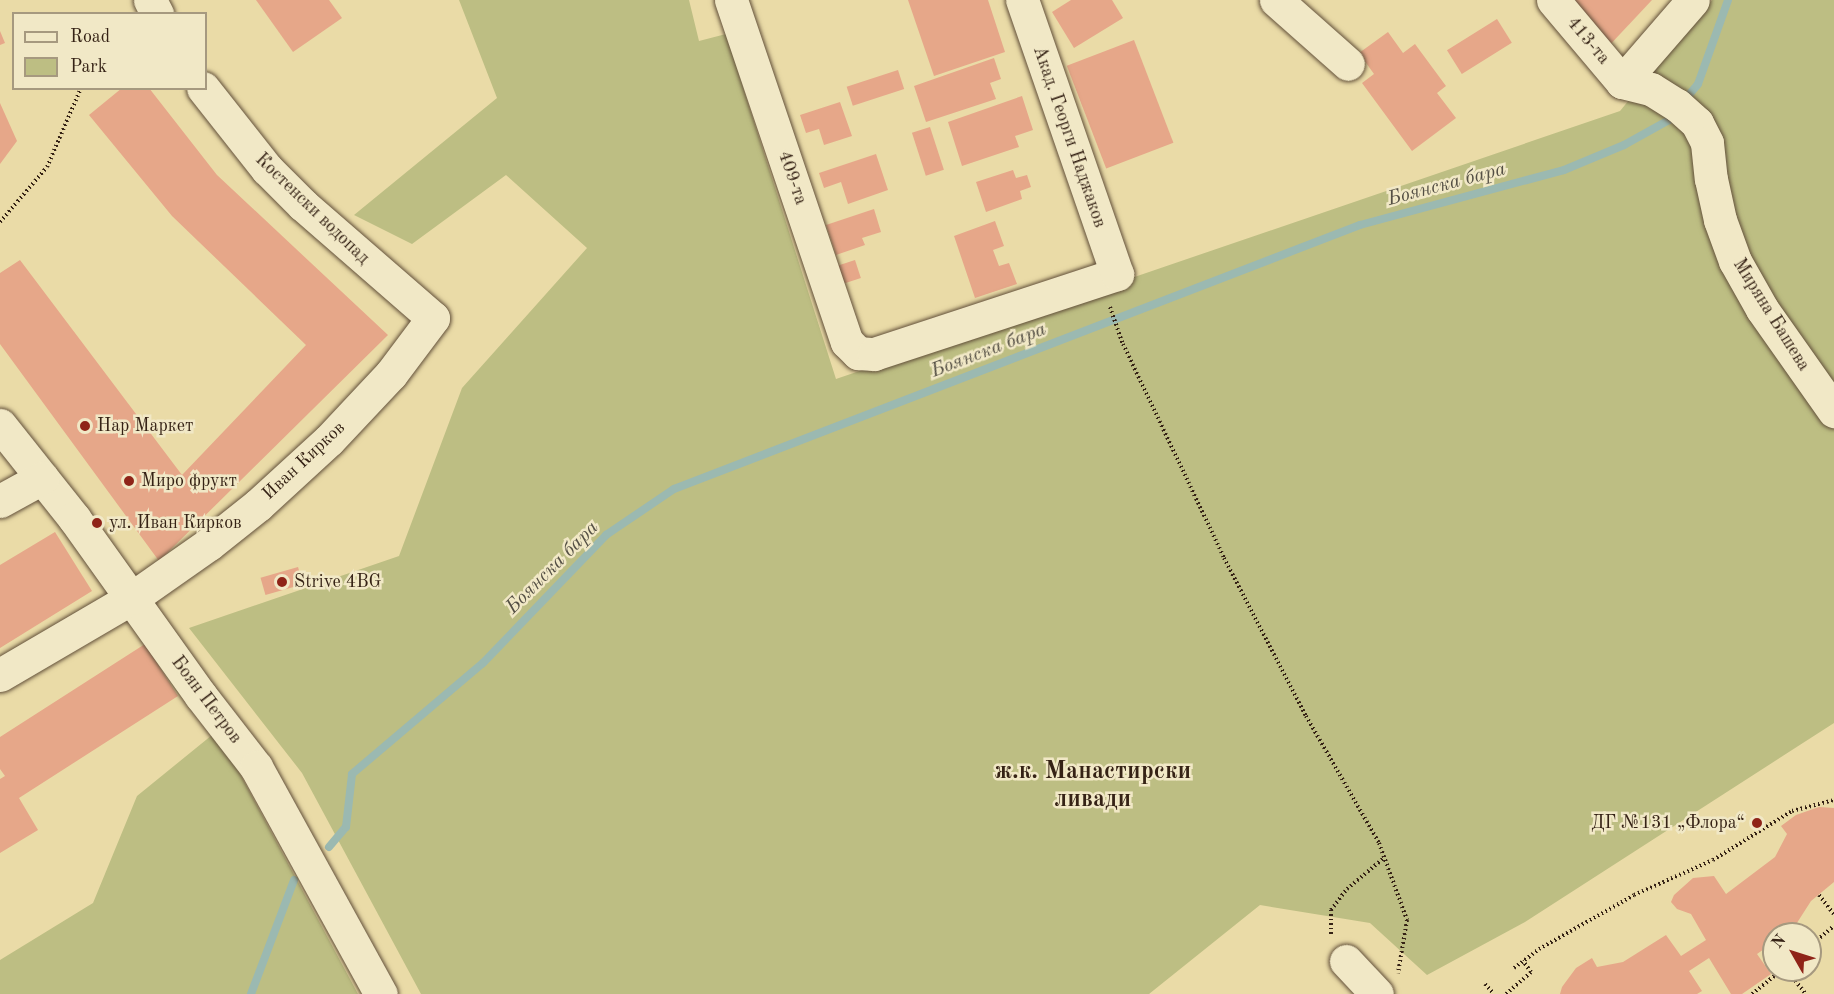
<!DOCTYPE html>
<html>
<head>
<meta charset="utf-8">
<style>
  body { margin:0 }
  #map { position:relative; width:1834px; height:994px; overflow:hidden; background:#eadba7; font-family:"Old Standard TT",serif }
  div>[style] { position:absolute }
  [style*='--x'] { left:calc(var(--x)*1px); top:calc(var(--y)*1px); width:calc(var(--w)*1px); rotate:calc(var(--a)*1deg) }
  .green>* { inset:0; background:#bdbe83 }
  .stream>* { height:8px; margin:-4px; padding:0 4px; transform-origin:4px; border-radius:4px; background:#9bb9b1 }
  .building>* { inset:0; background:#e6a789; transform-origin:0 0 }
  .path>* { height:4px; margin-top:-2px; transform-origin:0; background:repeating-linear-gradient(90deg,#352215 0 1.5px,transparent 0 4.5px) }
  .roads { filter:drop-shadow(0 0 2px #62503a) drop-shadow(0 0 2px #62503a) }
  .minor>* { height:33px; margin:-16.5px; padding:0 16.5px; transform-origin:16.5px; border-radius:16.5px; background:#f1e8c6 }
  .dots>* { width:16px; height:16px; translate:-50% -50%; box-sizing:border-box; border:3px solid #f1e8c6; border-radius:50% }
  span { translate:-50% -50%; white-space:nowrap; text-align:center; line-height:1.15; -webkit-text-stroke:5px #f1e8c6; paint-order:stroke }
  .street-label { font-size:18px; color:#352215 }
  .poi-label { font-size:18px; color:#352215 }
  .left { translate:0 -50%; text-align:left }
  .right { translate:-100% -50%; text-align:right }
  .water-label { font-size:20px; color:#544f44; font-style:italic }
  .district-label { font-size:24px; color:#352215; font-weight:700 }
  .legend { position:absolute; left:12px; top:12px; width:195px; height:78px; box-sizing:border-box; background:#f1e8c6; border:2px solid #a6997f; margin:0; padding:8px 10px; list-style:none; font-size:18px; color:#352215 }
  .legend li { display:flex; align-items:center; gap:12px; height:30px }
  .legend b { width:30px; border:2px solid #a6997f }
  .north { position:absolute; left:1762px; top:922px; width:60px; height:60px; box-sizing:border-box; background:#f1e8c6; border:2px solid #a6997f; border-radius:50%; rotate:309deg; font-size:16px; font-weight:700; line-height:24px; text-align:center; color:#352215 }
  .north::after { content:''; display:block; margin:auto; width:21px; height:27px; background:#8f2418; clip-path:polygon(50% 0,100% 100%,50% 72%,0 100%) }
</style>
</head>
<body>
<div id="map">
  <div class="green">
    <i style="clip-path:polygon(459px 0,689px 0,699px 41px,726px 34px,836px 379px,1620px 111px,1712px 0,1834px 0,1834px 723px,1525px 922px,1427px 975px,1370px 923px,1260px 905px,1149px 994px,421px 994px,302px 773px,189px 628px,399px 556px,462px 388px,587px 248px,506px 175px,412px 244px,354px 215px,497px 98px)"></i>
    <i style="clip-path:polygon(217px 731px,358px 994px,0 994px,0 960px,93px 903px,137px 796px)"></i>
  </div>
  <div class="stream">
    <i style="--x:1683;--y:102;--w:23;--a:-50"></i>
    <i style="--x:1698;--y:84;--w:89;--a:-70.3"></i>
    <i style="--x:329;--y:847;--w:26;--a:-50"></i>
    <i style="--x:346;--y:827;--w:53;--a:-83.5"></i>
    <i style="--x:352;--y:774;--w:172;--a:-40.3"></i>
    <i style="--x:483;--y:663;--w:178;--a:-46.1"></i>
    <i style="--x:606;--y:535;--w:82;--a:-34.1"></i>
    <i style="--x:674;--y:489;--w:735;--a:-21.05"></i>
    <i style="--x:1360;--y:225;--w:211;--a:-15.1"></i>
    <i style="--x:1564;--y:170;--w:65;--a:-22.6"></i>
    <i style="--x:1624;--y:145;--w:51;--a:-29.1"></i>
    <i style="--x:1669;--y:120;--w:10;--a:-53"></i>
    <i style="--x:251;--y:994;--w:122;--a:-69.3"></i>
  </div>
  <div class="building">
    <i style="clip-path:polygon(256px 0,329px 0,342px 18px,293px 52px)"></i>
    <i style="clip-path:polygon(908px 0,988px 0,1005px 52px,934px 76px)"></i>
    <i style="clip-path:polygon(1071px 0,1112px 0,1123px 18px,1074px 48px,1052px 12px)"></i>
    <i style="clip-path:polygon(1576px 0,1652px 0,1606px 49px,1566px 11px)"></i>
    <i style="left:1497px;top:19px;width:28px;height:59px;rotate:58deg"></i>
    <i style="clip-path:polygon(0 31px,5px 43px,0 45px)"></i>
    <i style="clip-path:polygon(1388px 32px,1403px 53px,1415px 44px,1446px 86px,1437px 93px,1456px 118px,1412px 151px,1362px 83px,1374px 74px,1359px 53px)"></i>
    <i style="left:1134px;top:40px;width:110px;height:72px;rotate:69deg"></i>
    <i style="clip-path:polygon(994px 58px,1001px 79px,990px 83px,996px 99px,926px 122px,914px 86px)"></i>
    <i style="left:898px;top:70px;width:20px;height:54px;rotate:72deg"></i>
    <i style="clip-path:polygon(122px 88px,149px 88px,217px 175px,388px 335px,159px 561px,0 344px,0 273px,20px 260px,182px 475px,306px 345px,172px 216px,89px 115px)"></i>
    <i style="clip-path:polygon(1022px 96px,1033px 130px,1015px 136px,1019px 147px,962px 166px,948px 122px)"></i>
    <i style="clip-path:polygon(840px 102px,852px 136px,824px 145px,819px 129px,806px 133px,800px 115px)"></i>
    <i style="clip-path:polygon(0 103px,17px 141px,0 164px)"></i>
    <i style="left:930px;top:127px;width:45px;height:19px;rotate:72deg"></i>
    <i style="clip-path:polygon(876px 154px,888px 190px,848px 204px,841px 182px,824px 188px,819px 173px)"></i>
    <i style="clip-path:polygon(1013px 170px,1016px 178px,1027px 175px,1031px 187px,1020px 191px,1022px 199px,986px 212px,976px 182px)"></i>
    <i style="clip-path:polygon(874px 209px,881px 232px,862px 238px,865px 245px,836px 255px,826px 225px)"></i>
    <i style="clip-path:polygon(995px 221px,1004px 246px,993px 250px,999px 266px,1009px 263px,1017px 284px,975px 298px,954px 236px)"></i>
    <i style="left:855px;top:260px;width:19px;height:24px;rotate:72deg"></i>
    <i style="clip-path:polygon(55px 532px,92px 591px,0 648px,0 565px)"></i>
    <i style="left:298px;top:567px;width:18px;height:39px;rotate:74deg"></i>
    <i style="clip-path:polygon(145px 644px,178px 696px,19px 798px,38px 830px,0 853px,0 779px,5px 776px,0 769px,0 737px)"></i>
    <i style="clip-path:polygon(1819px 807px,1834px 808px,1834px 882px,1811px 901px,1795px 926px,1785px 934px,1774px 934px,1774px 942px,1757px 954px,1771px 974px,1742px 994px,1731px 994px,1709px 958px,1689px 971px,1702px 991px,1697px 994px,1560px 994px,1562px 987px,1576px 968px,1592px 958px,1597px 967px,1623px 962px,1666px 935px,1681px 956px,1706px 940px,1691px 914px,1677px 909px,1671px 902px,1674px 895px,1693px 878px,1714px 876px,1726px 894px,1775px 857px,1787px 834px,1781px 826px,1796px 815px)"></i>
  </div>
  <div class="path">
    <i style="--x:0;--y:222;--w:72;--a:-49.5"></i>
    <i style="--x:47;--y:167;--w:86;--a:-66.7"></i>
    <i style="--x:1110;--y:307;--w:39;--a:71"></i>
    <i style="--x:1123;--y:344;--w:237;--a:64.7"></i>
    <i style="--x:1224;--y:558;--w:178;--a:62.6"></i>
    <i style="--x:1306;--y:716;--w:146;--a:60.1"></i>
    <i style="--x:1379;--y:843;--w:82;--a:70"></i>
    <i style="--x:1407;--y:920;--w:54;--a:99.6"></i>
    <i style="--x:1819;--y:895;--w:24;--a:52"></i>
    <i style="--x:1331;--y:934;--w:24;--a:-90"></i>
    <i style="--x:1331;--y:910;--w:26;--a:-53"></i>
    <i style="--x:1347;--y:889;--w:48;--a:-40"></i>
    <i style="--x:1810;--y:946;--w:31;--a:-40"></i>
    <i style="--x:1514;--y:968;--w:31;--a:-37"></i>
    <i style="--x:1539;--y:949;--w:109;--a:-29.6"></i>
    <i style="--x:1634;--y:895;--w:86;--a:-23.9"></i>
    <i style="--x:1713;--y:860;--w:93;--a:-31.8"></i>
    <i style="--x:1792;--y:811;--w:43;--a:-14.7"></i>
    <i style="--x:1787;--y:970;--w:31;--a:52"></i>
    <i style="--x:1485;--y:984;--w:13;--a:48"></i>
    <i style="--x:1506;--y:994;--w:33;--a:-41"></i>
    <i style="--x:1531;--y:972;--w:14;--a:-126"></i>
    <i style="--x:1752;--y:994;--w:38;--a:-39"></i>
  </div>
  <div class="roads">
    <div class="minor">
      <i style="--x:150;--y:0;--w:16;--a:63"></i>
      <i style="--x:731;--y:0;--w:361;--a:71.3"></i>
      <i style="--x:847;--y:342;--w:16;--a:45"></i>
      <i style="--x:858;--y:353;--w:16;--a:4"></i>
      <i style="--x:874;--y:354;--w:256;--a:-18.2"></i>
      <i style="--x:1117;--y:274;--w:290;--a:-109.1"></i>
      <i style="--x:1276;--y:0;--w:96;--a:41.6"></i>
      <i style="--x:1553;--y:0;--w:107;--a:49.9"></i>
      <i style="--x:1622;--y:82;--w:30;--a:14"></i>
      <i style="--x:1651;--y:89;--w:31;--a:32"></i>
      <i style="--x:1677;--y:105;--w:27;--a:42"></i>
      <i style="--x:1697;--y:123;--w:22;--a:63"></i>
      <i style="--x:1707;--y:143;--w:36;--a:84"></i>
      <i style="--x:1711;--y:179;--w:42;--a:77.6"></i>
      <i style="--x:1720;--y:220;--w:44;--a:69.9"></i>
      <i style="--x:1735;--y:261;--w:55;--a:60.6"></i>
      <i style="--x:1762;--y:309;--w:125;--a:54.8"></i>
      <i style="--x:1622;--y:82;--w:108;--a:-49.1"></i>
      <i style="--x:0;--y:425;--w:119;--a:51.5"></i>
      <i style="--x:74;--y:518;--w:219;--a:54.5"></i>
      <i style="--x:201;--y:696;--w:90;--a:52.2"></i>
      <i style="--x:256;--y:767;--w:259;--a:61.2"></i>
      <i style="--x:0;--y:501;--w:48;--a:-28.7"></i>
      <i style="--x:0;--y:675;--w:153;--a:-30.3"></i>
      <i style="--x:132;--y:598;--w:94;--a:-35"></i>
      <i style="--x:209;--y:544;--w:63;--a:-38.5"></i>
      <i style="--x:258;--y:505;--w:96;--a:-42.5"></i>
      <i style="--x:329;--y:440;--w:91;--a:-46.8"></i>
      <i style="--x:391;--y:374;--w:70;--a:-53.1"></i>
      <i style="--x:433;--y:318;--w:172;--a:-139"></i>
      <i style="--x:303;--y:205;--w:51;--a:-135"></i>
      <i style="--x:267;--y:169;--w:103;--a:-128.3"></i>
      <i style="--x:1346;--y:961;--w:45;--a:46.8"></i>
    </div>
  </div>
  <div class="dots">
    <i style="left:85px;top:426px;background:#8f2418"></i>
    <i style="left:129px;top:481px;background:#8f2418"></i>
    <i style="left:97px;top:523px;background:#8f2418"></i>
    <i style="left:282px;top:582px;background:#8f2418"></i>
    <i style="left:1757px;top:823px;background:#8f2418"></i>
  </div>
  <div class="street-label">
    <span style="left:1588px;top:41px;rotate:50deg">413-та</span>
    <span style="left:1069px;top:137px;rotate:71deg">Акад. Георги Наджаков</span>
    <span style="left:792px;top:178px;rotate:71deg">409-та</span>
    <span style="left:312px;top:209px;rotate:44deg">Костенски водопад</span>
    <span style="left:1771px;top:315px;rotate:58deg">Миряна Башева</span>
    <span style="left:304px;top:461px;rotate:-43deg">Иван Кирков</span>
    <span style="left:206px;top:700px;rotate:53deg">Боян Петров</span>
  </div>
  <div class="poi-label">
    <span class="left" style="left:97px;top:426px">Нар Маркет</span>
    <span class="left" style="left:141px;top:481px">Миро фрукт</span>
    <span class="left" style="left:109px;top:523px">ул. Иван Кирков</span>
    <span class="left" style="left:294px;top:582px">Strive 4BG</span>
    <span class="right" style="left:1745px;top:823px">ДГ №131 „Флора“</span>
  </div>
  <div class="water-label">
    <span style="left:1447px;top:185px;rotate:-15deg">Боянска бара</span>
    <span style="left:989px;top:351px;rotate:-21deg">Боянска бара</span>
    <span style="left:553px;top:568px;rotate:-45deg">Боянска бара</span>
  </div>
  <div class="district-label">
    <span style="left:1093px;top:787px">ж.к. Манастирски<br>ливади</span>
  </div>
  <ul class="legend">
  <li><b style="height:8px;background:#f1e8c6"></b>Road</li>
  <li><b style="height:16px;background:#bdbe83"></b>Park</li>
  </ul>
  <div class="north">N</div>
</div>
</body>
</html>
